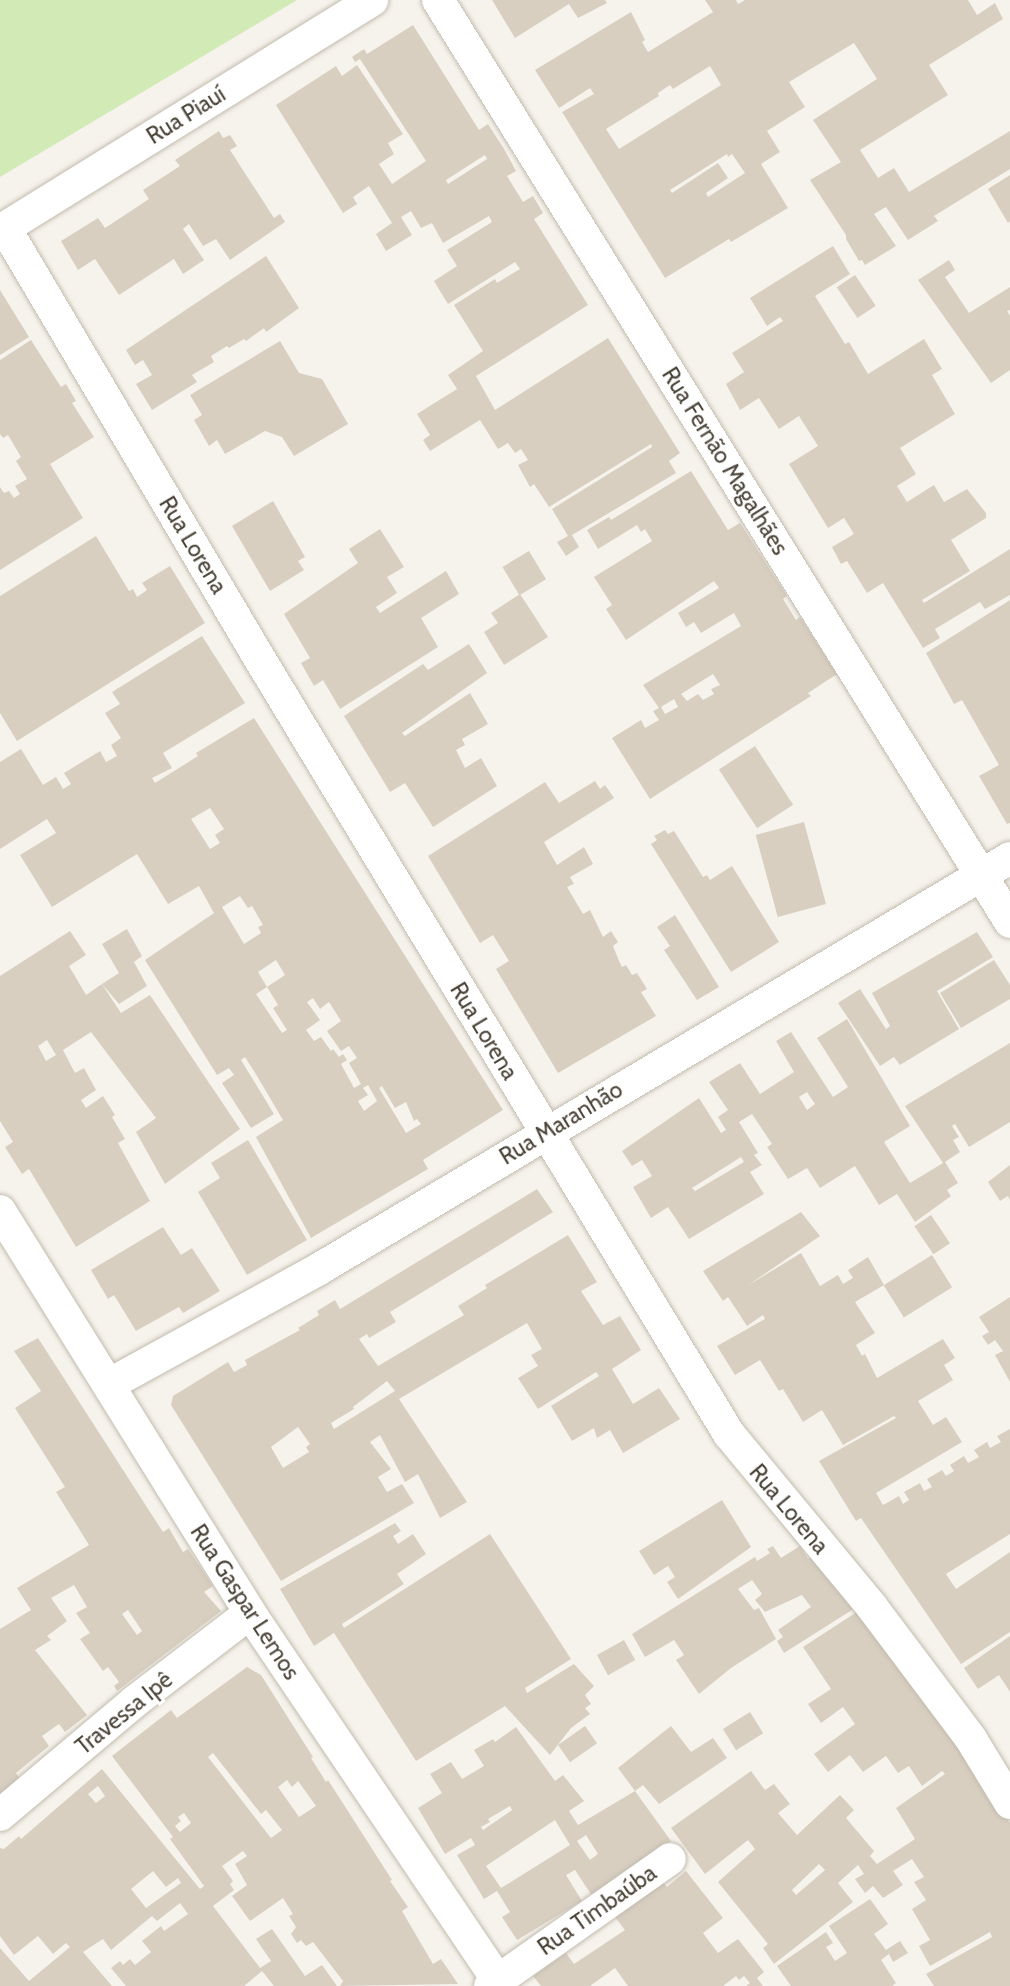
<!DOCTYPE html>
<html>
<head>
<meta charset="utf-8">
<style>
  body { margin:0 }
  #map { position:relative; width:1010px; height:1986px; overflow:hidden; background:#f6f3ec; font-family:Cabin,sans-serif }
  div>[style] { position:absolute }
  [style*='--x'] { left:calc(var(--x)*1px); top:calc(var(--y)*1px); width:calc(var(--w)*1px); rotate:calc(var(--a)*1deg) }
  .green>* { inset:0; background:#d2eab5 }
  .building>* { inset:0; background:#d8cfc1; transform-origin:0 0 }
  .roads { filter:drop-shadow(0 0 2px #c2bbae) drop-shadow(0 0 2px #c2bbae) }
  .minor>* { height:32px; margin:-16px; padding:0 16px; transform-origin:16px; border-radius:16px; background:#fff }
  span { translate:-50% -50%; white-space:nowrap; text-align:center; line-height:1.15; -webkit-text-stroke:6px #fff; paint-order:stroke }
  .street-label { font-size:23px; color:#4b4439 }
</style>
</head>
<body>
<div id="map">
  <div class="green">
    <i style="clip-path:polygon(0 0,297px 0,0 177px)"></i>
  </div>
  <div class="building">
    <i style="clip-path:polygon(492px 0,605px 0,607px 3px,578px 18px,569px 4px,515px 38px)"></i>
    <i style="clip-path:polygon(evenodd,705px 0,736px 0,738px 4px,745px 0,968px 0,977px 15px,995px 3px,1003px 19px,929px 65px,948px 95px,860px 150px,878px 178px,894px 168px,909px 192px,1010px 131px,1010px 169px,934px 216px,938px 221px,908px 240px,886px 207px,874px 214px,896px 246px,865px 265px,862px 260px,859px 261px,846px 239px,846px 235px,810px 180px,841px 162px,813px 120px,877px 79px,854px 43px,789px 82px,805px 107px,767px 131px,780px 152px,761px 164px,788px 208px,731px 242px,729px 239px,665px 278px,562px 112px,594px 94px,590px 88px,559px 108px,535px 70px,631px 12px,645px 40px,642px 42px,648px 52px,713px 12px,705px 0,710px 66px,721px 85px,619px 149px,606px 129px,659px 96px,658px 93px,670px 85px,673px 89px,710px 66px,705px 0,727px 154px,728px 157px,732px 154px,745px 173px,708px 197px,706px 193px,728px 178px,718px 163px,672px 193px,670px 190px,727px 154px)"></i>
    <i style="clip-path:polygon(evenodd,413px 25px,479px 130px,488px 124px,504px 149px,516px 171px,507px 176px,523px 202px,533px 196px,543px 213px,534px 219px,588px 305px,476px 376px,495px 410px,608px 338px,680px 453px,669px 461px,676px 473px,572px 535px,579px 547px,566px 556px,557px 542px,568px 536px,552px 509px,652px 447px,651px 444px,549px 507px,534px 484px,530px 487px,518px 465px,528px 460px,521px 449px,515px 453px,508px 443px,498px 449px,480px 420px,430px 451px,423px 440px,430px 435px,417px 414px,457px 389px,448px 375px,483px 351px,454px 305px,495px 279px,497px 283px,520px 269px,515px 262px,448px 304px,434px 281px,457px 266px,447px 250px,492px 222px,489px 216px,443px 243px,432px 223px,421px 228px,411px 211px,401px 217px,412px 235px,386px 251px,376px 234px,392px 223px,369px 186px,353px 197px,357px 204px,343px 213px,276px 105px,336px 66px,342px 76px,357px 65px,403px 134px,388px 143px,394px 154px,379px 164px,392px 184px,426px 161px,360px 59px,355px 62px,352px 57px,364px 49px,367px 54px,413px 25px,485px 155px,487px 159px,448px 184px,446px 180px,485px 155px)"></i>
    <i style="clip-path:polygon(219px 131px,223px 138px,230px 135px,237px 146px,230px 150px,274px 218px,280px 214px,285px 222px,230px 260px,216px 239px,203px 246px,189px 224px,183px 229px,204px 260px,183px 274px,174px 259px,119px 295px,95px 259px,78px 270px,61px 241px,98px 218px,105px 228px,149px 199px,143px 190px,180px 166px,175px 160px)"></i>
    <i style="clip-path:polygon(1010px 175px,1010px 221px,1008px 223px,988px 189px)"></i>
    <i style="clip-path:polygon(833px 246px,850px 274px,815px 296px,845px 344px,849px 342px,868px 374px,924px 339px,942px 369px,932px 375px,955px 414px,900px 448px,916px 474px,897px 486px,907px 502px,934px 485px,944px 502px,967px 489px,986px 513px,986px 518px,951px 540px,970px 571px,922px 600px,924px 603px,1010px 549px,1010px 595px,985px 609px,980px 602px,935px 629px,940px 638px,923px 648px,883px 583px,867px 593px,847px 561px,841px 564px,832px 547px,854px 534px,844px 518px,828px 528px,789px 464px,818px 446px,799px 416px,779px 429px,759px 398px,740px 410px,726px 384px,744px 372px,732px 353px,783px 321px,780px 317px,767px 326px,750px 298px)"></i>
    <i style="clip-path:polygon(266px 256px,299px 308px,266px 332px,264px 328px,246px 341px,244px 339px,229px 348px,227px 346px,211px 356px,214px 362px,192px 375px,197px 382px,152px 410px,136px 384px,152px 375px,143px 360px,135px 365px,126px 350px)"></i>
    <i style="clip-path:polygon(949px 260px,955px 270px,945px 277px,969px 313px,1010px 287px,1010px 310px,1007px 311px,1010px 316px,1010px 370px,991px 383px,918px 280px)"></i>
    <i style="left:855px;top:275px;width:37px;height:22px;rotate:56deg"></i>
    <i style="clip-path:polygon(0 290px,29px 337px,0 355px)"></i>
    <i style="clip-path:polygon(31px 340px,61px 387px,66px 384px,76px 401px,72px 403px,94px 437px,50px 464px,83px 518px,0 570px,0 487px,4px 493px,9px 491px,14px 498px,20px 494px,15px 486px,27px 479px,16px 461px,21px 457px,8px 435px,3px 438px,0 434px,0 360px)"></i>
    <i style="clip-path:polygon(280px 341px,299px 373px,322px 379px,348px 424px,294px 456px,282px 437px,265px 431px,225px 454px,217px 440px,209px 446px,194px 420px,202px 415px,190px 395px)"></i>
    <i style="clip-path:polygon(evenodd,691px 471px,728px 530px,740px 523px,787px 596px,783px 599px,796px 620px,800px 617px,837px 674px,808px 693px,811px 696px,650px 799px,612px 738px,641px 720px,645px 728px,659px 720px,653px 711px,659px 708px,643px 685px,741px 626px,734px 613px,701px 633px,694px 622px,686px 627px,678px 613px,719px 588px,714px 581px,626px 640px,606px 609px,612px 605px,594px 577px,652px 541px,645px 529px,641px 532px,637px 525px,598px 549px,587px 530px,609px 517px,611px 520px,691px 471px,713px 674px,720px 685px,711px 689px,714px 694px,703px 700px,698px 694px,687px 701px,681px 694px,713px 674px,691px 471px,674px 699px,678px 707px,665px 714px,661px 707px,674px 699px)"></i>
    <i style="clip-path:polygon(273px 501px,305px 557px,298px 561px,304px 570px,270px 591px,232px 526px)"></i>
    <i style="clip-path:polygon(380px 529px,404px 567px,387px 577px,397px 593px,376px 607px,380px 613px,446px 571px,459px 594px,421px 618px,438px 647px,340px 709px,323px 680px,314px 686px,301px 663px,310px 658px,284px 614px,358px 563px,349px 549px)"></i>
    <i style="clip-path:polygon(96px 536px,129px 591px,133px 589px,137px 597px,147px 590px,142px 583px,170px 566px,205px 623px,17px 741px,0 713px,0 596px)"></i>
    <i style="left:529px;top:551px;width:33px;height:31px;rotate:59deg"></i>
    <i style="clip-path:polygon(520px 594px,548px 637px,504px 665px,484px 632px,498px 623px,491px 613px)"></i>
    <i style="clip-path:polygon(1010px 600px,1010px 823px,1007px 824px,979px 776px,999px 765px,962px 700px,954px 704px,926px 653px)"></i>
    <i style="clip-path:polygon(evenodd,202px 636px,245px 703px,163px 753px,172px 768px,152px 778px,155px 783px,198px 756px,196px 753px,254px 718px,503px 1110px,423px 1160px,428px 1169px,311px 1238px,256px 1137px,283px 1120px,257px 1076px,245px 1057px,241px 1060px,274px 1114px,251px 1128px,222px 1083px,234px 1075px,229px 1068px,217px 1075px,145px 960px,214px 913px,199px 886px,168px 904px,137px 854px,52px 907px,20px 855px,56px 833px,47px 819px,0 849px,0 762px,21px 749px,43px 785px,56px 777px,63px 789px,71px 784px,64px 773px,100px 751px,106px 762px,117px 756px,111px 745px,121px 738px,105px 713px,120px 704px,112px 692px,202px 636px,210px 808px,224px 829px,215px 835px,220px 843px,210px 849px,191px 819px,210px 808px,202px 636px,240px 896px,248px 908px,252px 906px,263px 925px,258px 927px,261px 933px,244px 944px,222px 907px,240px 896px,202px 636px,276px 960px,285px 975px,267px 987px,278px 1005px,273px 1008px,287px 1030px,282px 1033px,256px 994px,267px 987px,258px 972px,276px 960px,202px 636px,313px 998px,320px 1009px,329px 1002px,341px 1021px,327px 1031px,341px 1051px,349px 1046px,357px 1058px,349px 1063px,361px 1084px,354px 1088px,341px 1064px,347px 1060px,343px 1054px,339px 1057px,333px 1049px,331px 1051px,321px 1037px,314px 1041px,306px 1030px,320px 1020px,307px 1002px,313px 998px,202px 636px,368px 1085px,377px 1101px,364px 1111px,358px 1101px,368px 1095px,363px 1088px,368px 1085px,202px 636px,382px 1086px,395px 1108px,406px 1102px,414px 1121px,417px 1119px,421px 1124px,406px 1133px,379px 1088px,382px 1086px)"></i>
    <i style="clip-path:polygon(469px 644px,487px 673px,402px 733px,405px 736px,470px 693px,488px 724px,462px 739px,465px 745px,456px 750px,465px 768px,481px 758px,497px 786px,433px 827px,405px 783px,390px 792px,344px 716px,423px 664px,428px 670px)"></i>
    <i style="left:755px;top:746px;width:70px;height:43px;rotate:57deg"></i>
    <i style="clip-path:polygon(595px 781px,600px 789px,605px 785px,614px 798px,544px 842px,557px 865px,584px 847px,593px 864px,570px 877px,574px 884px,567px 887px,583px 914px,590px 910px,603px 937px,611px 931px,618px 942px,613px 946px,619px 961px,622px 967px,626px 965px,632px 975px,637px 973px,647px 989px,641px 992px,656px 1016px,558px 1073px,496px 969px,509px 961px,493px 935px,480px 943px,428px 856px,545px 782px,559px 803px)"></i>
    <i style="left:804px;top:822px;width:85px;height:50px;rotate:75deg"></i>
    <i style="clip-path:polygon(665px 830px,668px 834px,674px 831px,703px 877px,707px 875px,710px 880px,732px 866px,779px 942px,731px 972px,651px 844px,657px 840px,654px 836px)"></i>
    <i style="clip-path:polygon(675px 915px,719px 987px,697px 1000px,664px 950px,670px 946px,657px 927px)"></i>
    <i style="clip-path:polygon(127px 929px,142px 956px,134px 962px,147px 986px,119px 1004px,102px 984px,119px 973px,102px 944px)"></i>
    <i style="clip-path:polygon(evenodd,70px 931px,86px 955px,69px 966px,86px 995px,102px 984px,121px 1013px,150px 995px,240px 1129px,165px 1184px,136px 1132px,156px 1118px,91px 1032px,63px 1050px,75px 1073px,84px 1068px,96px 1090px,81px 1100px,86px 1108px,103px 1096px,115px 1115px,112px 1117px,125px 1139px,118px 1143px,150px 1201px,76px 1247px,29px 1169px,22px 1174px,5px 1147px,13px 1142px,0 1121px,0 976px,70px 931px,47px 1040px,56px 1055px,46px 1061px,38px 1046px,47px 1040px)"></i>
    <i style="clip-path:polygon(977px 932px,993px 957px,937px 991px,959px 1029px,900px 1065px,894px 1057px,880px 1066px,838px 1003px,860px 989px,886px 1029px,890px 1026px,872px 993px)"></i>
    <i style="clip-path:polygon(994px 960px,1010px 985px,1010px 999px,961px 1028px,940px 993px)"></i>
    <i style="clip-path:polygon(evenodd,847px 1019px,910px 1126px,884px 1142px,910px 1183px,943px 1163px,905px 1106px,1010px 1043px,1010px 1122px,969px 1147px,955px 1124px,952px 1126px,959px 1137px,953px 1140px,960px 1152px,945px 1162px,958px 1183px,947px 1190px,951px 1196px,915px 1222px,897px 1194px,879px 1205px,855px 1166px,820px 1188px,807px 1168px,788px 1179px,767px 1147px,772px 1144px,752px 1114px,739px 1122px,758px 1153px,754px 1155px,762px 1165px,750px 1172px,764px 1194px,689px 1239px,668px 1207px,651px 1218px,633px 1187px,652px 1176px,642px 1160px,632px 1166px,622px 1151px,699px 1098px,721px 1133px,726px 1130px,718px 1117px,728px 1110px,709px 1082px,740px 1063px,760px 1094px,794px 1072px,776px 1041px,791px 1032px,833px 1097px,848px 1087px,817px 1038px,847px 1019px,807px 1092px,815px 1104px,807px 1110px,799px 1097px,807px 1092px,847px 1019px,741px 1157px,744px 1162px,695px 1191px,692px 1188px,741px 1157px)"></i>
    <i style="clip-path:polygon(248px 1140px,307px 1240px,247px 1275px,198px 1192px,220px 1178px,211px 1163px)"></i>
    <i style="clip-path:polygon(1010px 1165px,1010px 1200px,1008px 1196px,1000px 1201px,988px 1182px)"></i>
    <i style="clip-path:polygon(evenodd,537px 1189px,553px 1212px,390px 1312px,396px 1322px,369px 1338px,367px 1334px,359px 1339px,378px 1366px,464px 1315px,458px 1306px,487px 1288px,485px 1285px,568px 1235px,597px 1282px,581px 1291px,603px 1325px,620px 1316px,641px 1350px,612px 1369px,633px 1404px,659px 1388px,680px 1419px,623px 1453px,610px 1430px,597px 1438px,594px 1428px,572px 1441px,551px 1406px,599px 1376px,596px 1372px,538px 1409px,518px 1378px,538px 1366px,531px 1355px,542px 1349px,527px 1323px,399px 1399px,467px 1502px,440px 1518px,418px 1474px,405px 1482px,380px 1435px,370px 1442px,391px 1469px,378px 1477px,387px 1492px,402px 1484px,414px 1503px,281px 1581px,171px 1405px,173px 1396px,228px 1362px,234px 1372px,247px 1365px,245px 1360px,300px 1330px,298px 1328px,319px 1315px,317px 1311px,335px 1300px,340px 1309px,537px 1189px,387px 1381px,395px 1391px,334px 1429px,331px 1423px,354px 1409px,353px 1407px,387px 1381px,537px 1189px,298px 1427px,310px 1444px,306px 1447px,309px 1452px,283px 1468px,271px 1447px,298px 1427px)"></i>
    <i style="clip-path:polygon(801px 1212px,820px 1236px,747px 1286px,801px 1253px,820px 1286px,838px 1275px,843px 1284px,853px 1278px,848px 1270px,868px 1257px,884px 1285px,855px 1302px,875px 1333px,856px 1345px,862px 1356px,865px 1354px,877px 1378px,943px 1339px,955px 1358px,944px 1365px,953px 1380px,918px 1401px,933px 1425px,946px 1417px,962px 1442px,876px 1493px,883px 1505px,899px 1496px,903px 1504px,909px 1500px,904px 1492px,920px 1483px,924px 1491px,932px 1487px,927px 1479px,942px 1470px,946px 1476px,954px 1471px,950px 1465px,964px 1456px,968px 1463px,979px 1457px,974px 1450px,987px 1442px,990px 1448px,1001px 1442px,997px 1436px,1010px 1429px,1010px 1534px,946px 1574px,956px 1589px,1010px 1552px,1010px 1632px,961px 1664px,861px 1518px,856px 1521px,819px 1461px,896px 1418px,894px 1416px,843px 1445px,822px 1410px,803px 1422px,783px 1389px,779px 1391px,760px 1360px,735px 1375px,717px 1346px,765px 1319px,763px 1315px,747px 1326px,728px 1297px,723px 1301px,703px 1271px)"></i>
    <i style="left:931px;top:1215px;width:34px;height:20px;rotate:56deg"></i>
    <i style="clip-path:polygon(163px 1227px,181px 1255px,192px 1248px,220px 1291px,183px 1313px,179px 1307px,136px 1331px,114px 1295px,108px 1299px,91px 1270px)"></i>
    <i style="left:932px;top:1255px;width:38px;height:57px;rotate:58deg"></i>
    <i style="clip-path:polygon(1010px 1297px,1010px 1382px,995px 1355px,1003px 1351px,995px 1340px,988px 1345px,982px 1336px,989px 1332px,979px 1317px)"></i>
    <i style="clip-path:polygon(evenodd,38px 1338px,163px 1532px,169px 1528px,183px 1552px,188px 1549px,213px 1586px,204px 1592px,221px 1611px,117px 1691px,114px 1686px,119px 1682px,108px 1667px,103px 1671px,80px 1639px,90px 1633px,76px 1613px,87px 1607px,74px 1585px,51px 1598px,67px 1621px,47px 1636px,51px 1640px,35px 1650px,87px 1715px,65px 1732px,59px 1724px,42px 1736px,49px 1746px,16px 1773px,21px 1781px,0 1798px,0 1629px,31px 1610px,17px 1588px,89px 1545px,56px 1492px,65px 1487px,15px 1408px,41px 1391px,14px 1351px,38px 1338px,128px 1610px,142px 1631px,137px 1635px,122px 1614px,128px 1610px)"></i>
    <i style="clip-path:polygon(722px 1500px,751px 1547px,678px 1599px,667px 1582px,675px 1577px,668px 1566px,654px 1575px,639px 1551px)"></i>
    <i style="clip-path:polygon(395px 1523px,401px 1531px,393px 1536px,398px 1544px,413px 1534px,426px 1554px,397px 1574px,404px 1584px,342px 1624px,344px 1628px,490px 1534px,571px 1659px,525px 1688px,527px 1693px,574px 1664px,594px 1686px,585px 1695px,591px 1704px,585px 1708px,590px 1714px,571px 1728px,550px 1755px,505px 1706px,416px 1761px,334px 1633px,314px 1646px,280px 1589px)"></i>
    <i style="clip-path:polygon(773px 1546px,781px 1558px,800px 1546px,808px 1559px,817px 1553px,863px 1603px,784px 1653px,777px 1641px,783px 1637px,778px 1630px,811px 1607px,802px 1595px,765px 1612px,755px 1600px,762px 1594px,752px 1580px,738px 1589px,754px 1610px,759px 1608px,776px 1639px,731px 1668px,699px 1694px,676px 1660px,684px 1655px,674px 1640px,645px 1657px,632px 1634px,755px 1557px,757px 1561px,770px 1553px,767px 1549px)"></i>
    <i style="clip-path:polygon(evenodd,866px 1606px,1010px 1823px,1010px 1986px,934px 1986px,926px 1974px,992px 1937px,990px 1932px,930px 1966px,919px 1946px,930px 1940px,912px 1909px,926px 1900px,914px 1882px,924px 1877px,912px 1859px,893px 1871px,903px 1885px,883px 1898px,873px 1886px,865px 1893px,855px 1879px,864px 1874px,858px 1865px,838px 1883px,853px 1902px,774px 1964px,763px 1948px,768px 1944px,718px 1882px,755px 1849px,748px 1840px,705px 1874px,671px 1828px,751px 1771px,765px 1790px,774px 1784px,790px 1804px,778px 1813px,797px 1835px,840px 1795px,854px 1810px,846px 1818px,874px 1851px,870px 1856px,877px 1864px,915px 1839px,896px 1808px,945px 1774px,942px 1771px,922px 1786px,909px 1766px,898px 1773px,886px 1756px,863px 1772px,850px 1755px,828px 1772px,814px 1754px,855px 1724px,843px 1707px,821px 1723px,808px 1704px,831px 1689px,803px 1647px,866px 1606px,819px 1864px,825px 1870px,796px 1895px,792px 1890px,819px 1864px)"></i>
    <i style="clip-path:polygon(1010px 1636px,1010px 1692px,999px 1675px,978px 1689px,964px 1668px)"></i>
    <i style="left:624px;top:1640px;width:23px;height:31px;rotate:61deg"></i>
    <i style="clip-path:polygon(evenodd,247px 1667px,261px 1675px,313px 1757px,311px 1758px,326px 1782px,328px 1780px,392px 1880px,390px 1881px,408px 1907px,402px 1911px,433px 1964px,441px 1959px,458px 1984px,340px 1986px,343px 1981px,313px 1942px,306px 1946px,301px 1940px,297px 1943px,291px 1934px,296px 1927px,289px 1916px,293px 1914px,283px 1898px,250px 1921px,232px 1896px,247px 1885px,235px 1864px,247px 1856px,243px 1851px,222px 1866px,233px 1881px,230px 1884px,234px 1890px,213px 1906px,260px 1968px,271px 1961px,256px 1939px,272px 1929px,305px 1976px,322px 1965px,337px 1986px,274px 1986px,262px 1971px,244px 1986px,126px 1986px,111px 1968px,120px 1961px,123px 1965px,130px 1959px,135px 1965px,151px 1952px,142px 1941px,161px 1926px,164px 1931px,188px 1914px,180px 1903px,157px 1921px,152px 1916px,111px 1950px,103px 1939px,83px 1952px,112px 1986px,0 1986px,0 1948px,29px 1981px,70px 1947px,66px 1943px,53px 1954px,38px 1936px,14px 1955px,0 1936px,0 1848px,4px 1849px,19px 1836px,21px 1839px,102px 1769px,200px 1889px,204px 1886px,170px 1839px,173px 1837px,112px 1756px,171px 1710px,177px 1718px,247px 1667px,213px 1753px,261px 1814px,266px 1810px,282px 1830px,271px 1838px,208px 1757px,213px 1753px,247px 1667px,287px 1780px,292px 1787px,298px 1781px,316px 1806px,299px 1817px,278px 1787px,287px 1780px,247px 1667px,98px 1786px,105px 1796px,96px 1803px,88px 1794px,98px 1786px,247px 1667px,184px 1813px,191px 1823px,180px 1832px,175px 1826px,181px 1821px,178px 1817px,184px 1813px,247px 1667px,153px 1871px,166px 1887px,178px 1878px,181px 1883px,146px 1908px,131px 1889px,153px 1871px)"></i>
    <i style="left:750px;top:1712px;width:25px;height:32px;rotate:58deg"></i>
    <i style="left:585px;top:1726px;width:21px;height:33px;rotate:55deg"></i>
    <i style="clip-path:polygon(671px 1726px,691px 1752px,713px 1738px,727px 1758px,659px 1804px,643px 1785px,635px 1791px,618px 1768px)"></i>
    <i style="clip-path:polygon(evenodd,516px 1727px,555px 1781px,563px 1775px,584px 1801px,569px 1811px,578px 1825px,635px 1791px,671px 1841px,635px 1866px,596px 1902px,575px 1870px,566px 1875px,582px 1901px,517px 1940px,502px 1917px,510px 1912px,497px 1891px,484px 1899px,457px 1855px,475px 1845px,471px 1838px,445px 1854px,418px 1808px,442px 1793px,430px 1774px,451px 1762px,462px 1779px,484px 1766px,474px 1750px,493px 1739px,495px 1742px,516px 1727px,510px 1806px,512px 1810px,483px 1830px,481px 1827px,490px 1822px,488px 1819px,510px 1806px,516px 1727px,555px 1820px,570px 1845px,501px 1888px,486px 1866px,555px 1820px,516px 1727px,586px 1835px,598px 1854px,590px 1860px,577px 1841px,586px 1835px)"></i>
    <i style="clip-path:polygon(686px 1871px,723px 1918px,703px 1933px,718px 1953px,738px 1939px,764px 1972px,757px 1978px,763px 1986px,746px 1986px,750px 1983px,744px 1976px,739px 1980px,736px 1976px,723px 1986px,628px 1986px,615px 1968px,590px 1986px,541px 1986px,533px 1976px,566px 1953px,574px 1964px,625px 1930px,615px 1917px,663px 1882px,667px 1887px)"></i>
    <i style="clip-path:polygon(870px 1899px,888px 1924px,874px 1934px,886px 1950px,900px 1941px,908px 1953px,893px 1962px,889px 1954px,881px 1960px,896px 1983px,892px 1986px,791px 1986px,777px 1966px,826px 1932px,833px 1943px,826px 1947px,835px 1961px,847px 1953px,829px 1926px)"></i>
  </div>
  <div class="roads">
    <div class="minor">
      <i style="--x:438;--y:0;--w:1085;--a:58.18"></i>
      <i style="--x:5;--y:228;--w:503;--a:59.41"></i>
      <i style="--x:261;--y:661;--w:904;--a:58.81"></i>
      <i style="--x:729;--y:1434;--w:224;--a:50.4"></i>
      <i style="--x:872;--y:1607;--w:165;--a:53.1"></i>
      <i style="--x:971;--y:1739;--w:75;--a:58.6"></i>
      <i style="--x:0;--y:231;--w:438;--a:-31.8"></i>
      <i style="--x:0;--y:1211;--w:473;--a:58.1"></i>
      <i style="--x:250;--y:1613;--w:450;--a:56"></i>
      <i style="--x:110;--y:1384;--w:239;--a:-28.8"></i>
      <i style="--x:319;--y:1269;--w:804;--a:-30.74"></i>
      <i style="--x:0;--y:1815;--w:175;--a:-40.1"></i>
      <i style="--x:134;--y:1702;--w:146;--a:-37.5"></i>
      <i style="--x:490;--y:1986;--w:220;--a:-35.2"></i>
    </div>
  </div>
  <div class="street-label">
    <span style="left:186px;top:115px;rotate:-32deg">Rua Piauí</span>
    <span style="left:725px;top:461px;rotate:58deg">Rua Fernão Magalhães</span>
    <span style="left:193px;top:545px;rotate:59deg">Rua Lorena</span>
    <span style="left:484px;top:1031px;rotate:59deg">Rua Lorena</span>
    <span style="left:561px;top:1123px;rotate:-31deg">Rua Maranhão</span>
    <span style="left:789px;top:1509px;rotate:50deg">Rua Lorena</span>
    <span style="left:245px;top:1602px;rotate:57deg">Rua Gaspar Lemos</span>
    <span style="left:124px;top:1713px;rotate:-39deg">Travessa Ipê</span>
    <span style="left:597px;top:1910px;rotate:-35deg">Rua Timbaúba</span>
  </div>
</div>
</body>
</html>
